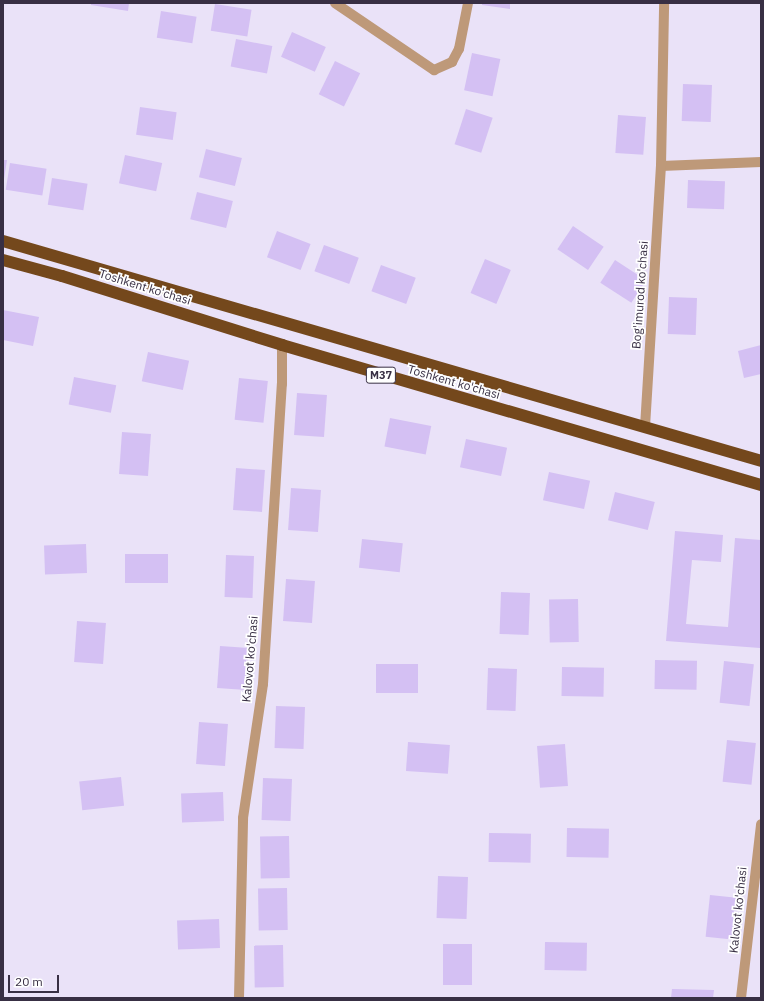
<!DOCTYPE html>
<html>
<head>
<meta charset="utf-8">
<style>
  body { margin:0 }
  #map { position:relative; width:764px; height:1001px; overflow:hidden; background:#eae2f8; font-family:"IBM Plex Sans",sans-serif }
  div>[style] { position:absolute }
  [style*='--x'] { left:calc(var(--x)*1px); top:calc(var(--y)*1px); width:calc(var(--w)*1px); rotate:calc(var(--a)*1deg) }
  .building>* { inset:0; background:#d4c0f3; transform-origin:0 0 }
  .street>* { height:10px; margin:-5px; padding:0 5px; transform-origin:5px; border-radius:5px; background:#be9979 }
  .highway>* { height:12px; margin:-6px; padding:0 6px; transform-origin:6px; border-radius:6px; background:#74481c }
  span { translate:-50% -50%; white-space:nowrap; text-align:center; line-height:1.15; -webkit-text-stroke:3.5px #fff; paint-order:stroke }
  .shield-label span { padding:1px 3px; background:#fff; border:1px solid; border-radius:3px; -webkit-text-stroke-width:0 }
  .shield-label { font-size:11px; color:#382f44; font-weight:700 }
  .street-label { font-size:12px; color:#382f44 }
  .frame { position:absolute; inset:0; border:4px solid #382f44; pointer-events:none }
  .scale { position:absolute; left:8px; top:975px; width:51px; height:18px; box-sizing:border-box; border:2px solid #382f44; border-top:0; padding-left:5px; font-size:12px; line-height:14px; white-space:nowrap; color:#382f44; -webkit-text-stroke:3px #fff; paint-order:stroke }
</style>
</head>
<body>
<div id="map">
  <div class="building">
    <i style="clip-path:polygon(91px 3px,129px 3px,128px 11px,91px 5px)"></i>
    <i style="clip-path:polygon(482px 3px,510px 3px,510px 9px,482px 5px)"></i>
    <i style="left:215px;top:4px;width:37px;height:27px;rotate:9deg"></i>
    <i style="left:161px;top:11px;width:36px;height:27px;rotate:9deg"></i>
    <i style="left:292px;top:32px;width:37px;height:27px;rotate:24deg"></i>
    <i style="left:236px;top:39px;width:37px;height:28px;rotate:11deg"></i>
    <i style="left:472px;top:53px;width:29px;height:38px;rotate:12deg"></i>
    <i style="left:335px;top:61px;width:28px;height:37px;rotate:26deg"></i>
    <i style="left:683px;top:84px;width:29px;height:37px;rotate:2deg"></i>
    <i style="left:140px;top:107px;width:37px;height:28px;rotate:8deg"></i>
    <i style="left:466px;top:109px;width:28px;height:37px;rotate:18deg"></i>
    <i style="left:618px;top:115px;width:28px;height:38px;rotate:4deg"></i>
    <i style="left:206px;top:149px;width:37px;height:29px;rotate:14deg"></i>
    <i style="left:125px;top:155px;width:38px;height:29px;rotate:12deg"></i>
    <i style="clip-path:polygon(3px 160px,7px 160px,4px 179px,3px 179px)"></i>
    <i style="left:10px;top:163px;width:37px;height:27px;rotate:9deg"></i>
    <i style="left:52px;top:178px;width:36px;height:27px;rotate:9deg"></i>
    <i style="left:688px;top:180px;width:37px;height:28px;rotate:2deg"></i>
    <i style="left:197px;top:192px;width:37px;height:28px;rotate:14deg"></i>
    <i style="left:573px;top:226px;width:37px;height:28px;rotate:34deg"></i>
    <i style="left:277px;top:231px;width:36px;height:28px;rotate:21deg"></i>
    <i style="left:324px;top:245px;width:37px;height:28px;rotate:20deg"></i>
    <i style="left:485px;top:259px;width:28px;height:37px;rotate:23deg"></i>
    <i style="left:615px;top:260px;width:37px;height:27px;rotate:33deg"></i>
    <i style="left:381px;top:265px;width:37px;height:28px;rotate:20deg"></i>
    <i style="left:669px;top:297px;width:28px;height:37px;rotate:2deg"></i>
    <i style="clip-path:polygon(3px 310px,39px 317px,33px 346px,3px 340px)"></i>
    <i style="clip-path:polygon(761px 345px,761px 374px,744px 378px,738px 351px)"></i>
    <i style="left:148px;top:352px;width:42px;height:30px;rotate:12deg"></i>
    <i style="left:74px;top:377px;width:43px;height:28px;rotate:11deg"></i>
    <i style="left:239px;top:378px;width:29px;height:42px;rotate:6deg"></i>
    <i style="left:297px;top:393px;width:30px;height:42px;rotate:4deg"></i>
    <i style="left:390px;top:418px;width:42px;height:29px;rotate:11deg"></i>
    <i style="left:122px;top:432px;width:29px;height:42px;rotate:4deg"></i>
    <i style="left:466px;top:439px;width:42px;height:29px;rotate:12deg"></i>
    <i style="left:236px;top:468px;width:29px;height:42px;rotate:4deg"></i>
    <i style="left:549px;top:472px;width:42px;height:29px;rotate:12deg"></i>
    <i style="left:291px;top:488px;width:30px;height:42px;rotate:4deg"></i>
    <i style="left:615px;top:492px;width:41px;height:29px;rotate:14deg"></i>
    <i style="clip-path:polygon(675px 531px,723px 535px,721px 562px,692px 560px,686px 624px,728px 627px,735px 538px,761px 540px,760px 648px,666px 641px)"></i>
    <i style="left:362px;top:539px;width:41px;height:29px;rotate:6deg"></i>
    <i style="left:86px;top:544px;width:29px;height:42px;rotate:88deg"></i>
    <i style="left:168px;top:554px;width:29px;height:43px;rotate:90deg"></i>
    <i style="left:226px;top:555px;width:28px;height:42px;rotate:2deg"></i>
    <i style="left:286px;top:579px;width:29px;height:42px;rotate:4deg"></i>
    <i style="left:501px;top:592px;width:29px;height:42px;rotate:2deg"></i>
    <i style="left:578px;top:599px;width:43px;height:29px;rotate:89deg"></i>
    <i style="left:77px;top:621px;width:29px;height:41px;rotate:4deg"></i>
    <i style="left:220px;top:646px;width:29px;height:42px;rotate:4deg"></i>
    <i style="left:655px;top:660px;width:42px;height:29px;rotate:1deg"></i>
    <i style="left:724px;top:661px;width:30px;height:42px;rotate:6deg"></i>
    <i style="left:376px;top:664px;width:42px;height:29px"></i>
    <i style="left:562px;top:667px;width:42px;height:29px;rotate:1deg"></i>
    <i style="left:488px;top:668px;width:29px;height:42px;rotate:2deg"></i>
    <i style="left:276px;top:706px;width:29px;height:42px;rotate:2deg"></i>
    <i style="left:199px;top:722px;width:29px;height:42px;rotate:4deg"></i>
    <i style="left:727px;top:740px;width:29px;height:42px;rotate:6deg"></i>
    <i style="left:408px;top:742px;width:42px;height:29px;rotate:4deg"></i>
    <i style="left:565px;top:744px;width:42px;height:28px;rotate:86deg"></i>
    <i style="left:121px;top:777px;width:29px;height:42px;rotate:84deg"></i>
    <i style="left:263px;top:778px;width:29px;height:42px;rotate:2deg"></i>
    <i style="left:223px;top:792px;width:29px;height:42px;rotate:88deg"></i>
    <i style="left:567px;top:828px;width:42px;height:29px;rotate:1deg"></i>
    <i style="left:489px;top:833px;width:42px;height:29px;rotate:1deg"></i>
    <i style="left:289px;top:836px;width:42px;height:29px;rotate:89deg"></i>
    <i style="left:438px;top:876px;width:30px;height:42px;rotate:2deg"></i>
    <i style="left:287px;top:888px;width:42px;height:29px;rotate:89deg"></i>
    <i style="left:710px;top:895px;width:29px;height:42px;rotate:6deg"></i>
    <i style="left:219px;top:919px;width:29px;height:42px;rotate:88deg"></i>
    <i style="left:545px;top:942px;width:42px;height:28px;rotate:1deg"></i>
    <i style="left:443px;top:944px;width:29px;height:41px"></i>
    <i style="left:283px;top:945px;width:42px;height:29px;rotate:89deg"></i>
    <i style="clip-path:polygon(672px 989px,714px 990px,713px 998px,671px 998px)"></i>
  </div>
  <div class="street">
    <i style="--x:335;--y:3;--w:120;--a:34.1"></i>
    <i style="--x:434;--y:70;--w:20;--a:-24"></i>
    <i style="--x:452;--y:62;--w:15;--a:-62"></i>
    <i style="--x:459;--y:49;--w:47;--a:-78.9"></i>
    <i style="--x:661;--y:166;--w:100;--a:-2.3"></i>
    <i style="--x:645;--y:427;--w:261;--a:-86.5"></i>
    <i style="--x:661;--y:166;--w:163;--a:-88.9"></i>
    <i style="--x:239;--y:998;--w:180;--a:-88.7"></i>
    <i style="--x:243;--y:818;--w:135;--a:-81.5"></i>
    <i style="--x:263;--y:684;--w:301;--a:-86.4"></i>
    <i style="--x:282;--y:384;--w:39;--a:-90"></i>
    <i style="--x:741;--y:998;--w:175;--a:-83.4"></i>
  </div>
  <div class="highway">
    <i style="--x:3;--y:241;--w:789;--a:16.18"></i>
    <i style="--x:3;--y:260;--w:61;--a:15.2"></i>
    <i style="--x:62;--y:276;--w:231;--a:17.4"></i>
    <i style="--x:282;--y:345;--w:499;--a:16.3"></i>
  </div>
  <div class="shield-label">
    <span style="left:381px;top:375px">M37</span>
  </div>
  <div class="street-label">
    <span style="left:145px;top:287px;rotate:17deg">Toshkent ko'chasi</span>
    <span style="left:640px;top:295px;rotate:-86deg">Bog'imurod ko'chasi</span>
    <span style="left:454px;top:382px;rotate:16deg">Toshkent ko'chasi</span>
    <span style="left:250px;top:659px;rotate:-85deg">Kalovot ko'chasi</span>
    <span style="left:738px;top:910px;rotate:-84deg">Kalovot ko'chasi</span>
  </div>
  <div class="frame"></div>
  <div class="scale">20 m</div>
</div>
</body>
</html>
